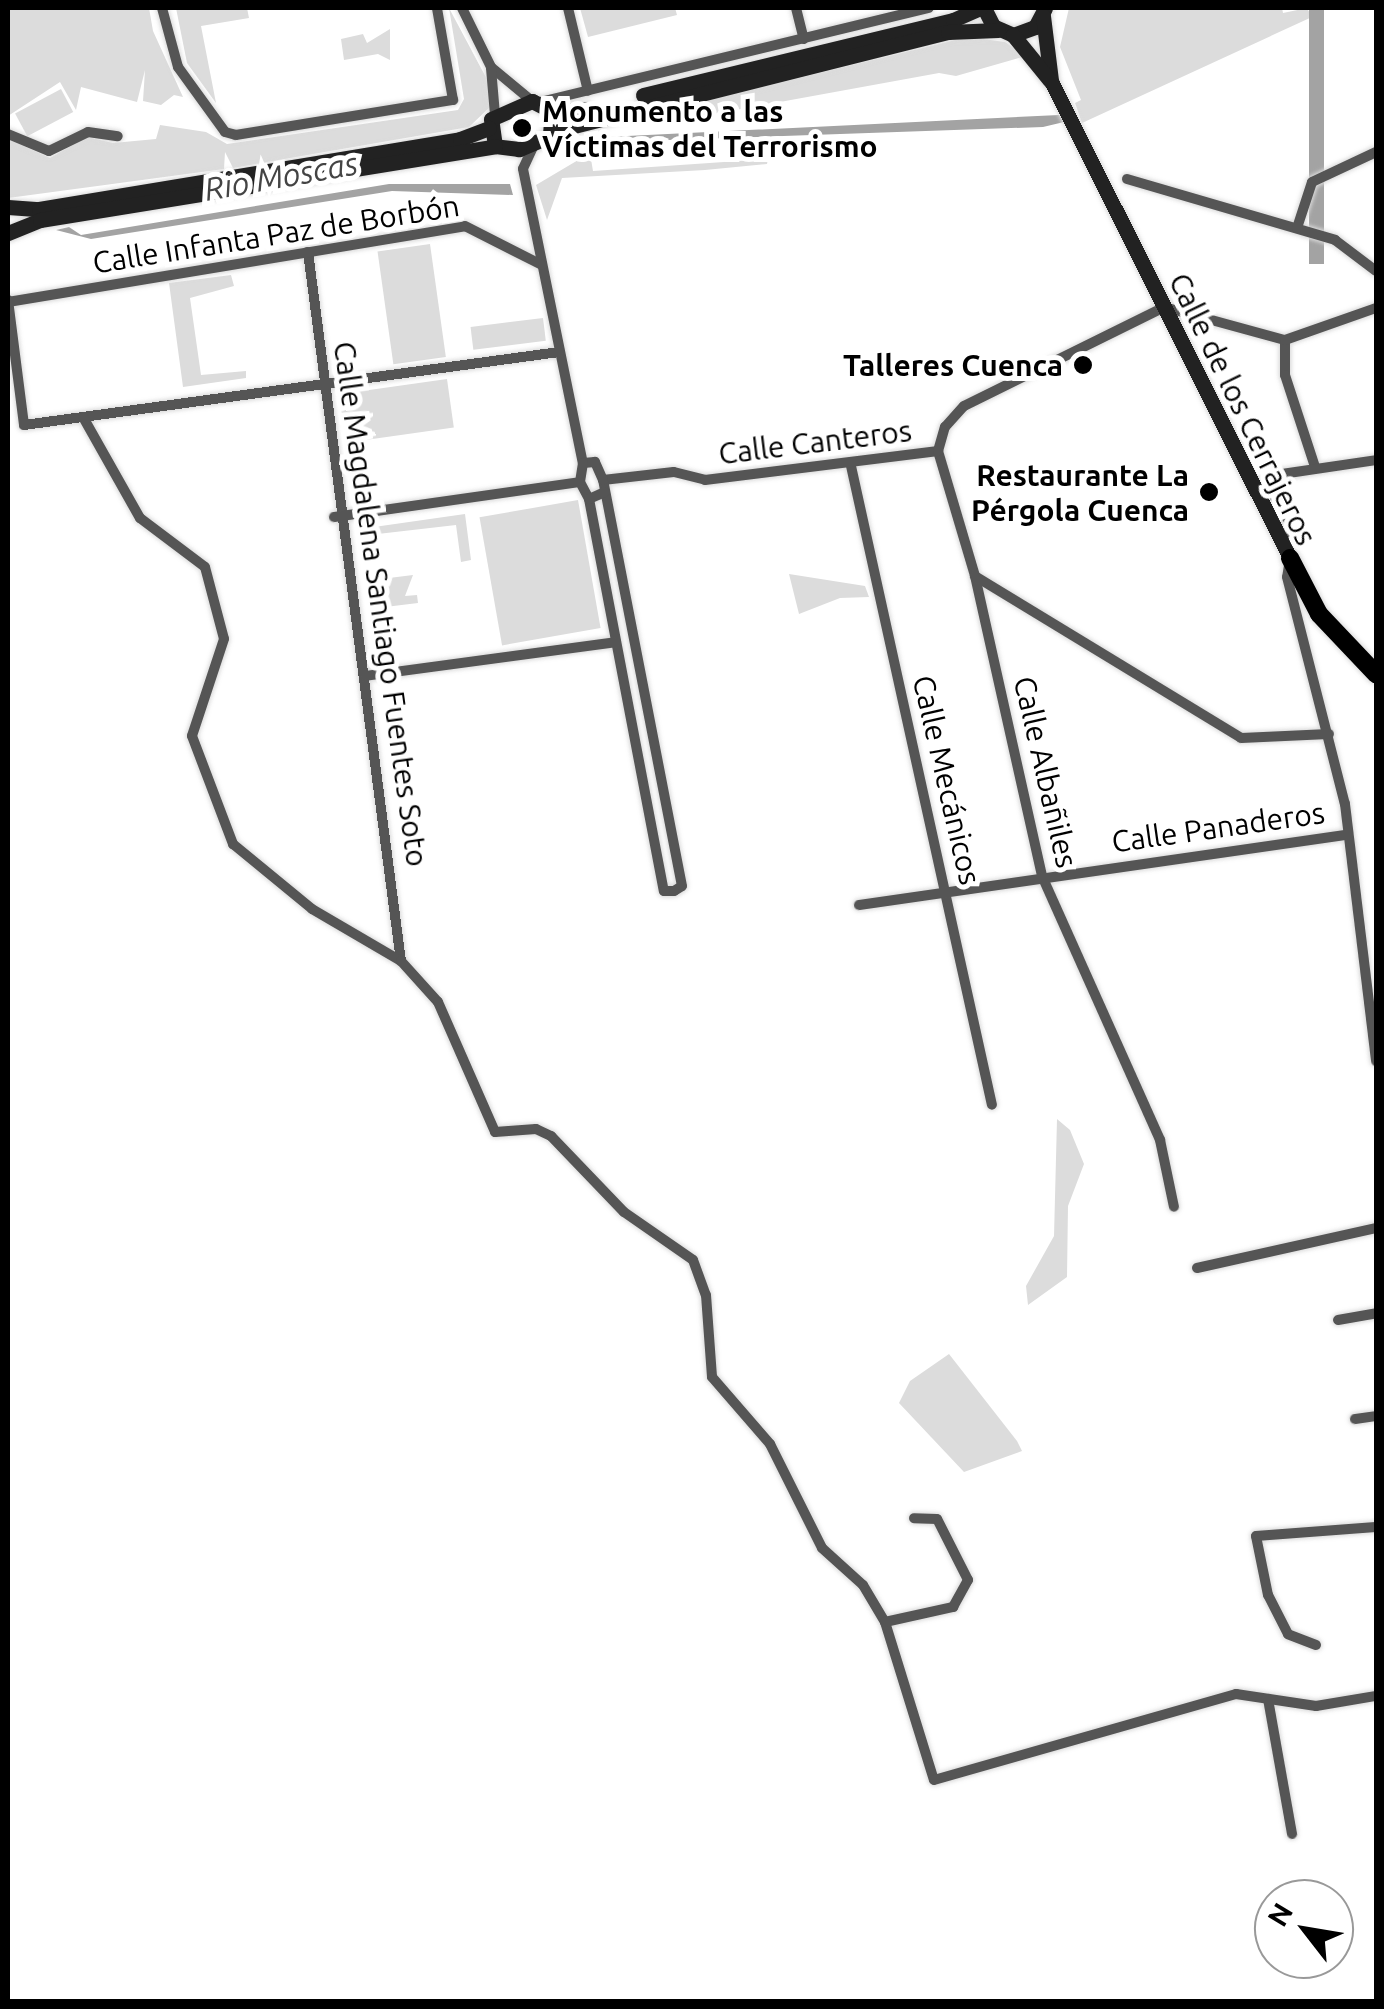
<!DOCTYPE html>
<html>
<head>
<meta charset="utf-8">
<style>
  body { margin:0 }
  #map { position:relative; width:1384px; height:2009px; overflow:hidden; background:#fff; font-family:Ubuntu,sans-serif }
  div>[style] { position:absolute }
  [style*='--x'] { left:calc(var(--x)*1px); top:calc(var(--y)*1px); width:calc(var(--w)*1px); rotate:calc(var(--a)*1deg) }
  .green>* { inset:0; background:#dcdcdc; transform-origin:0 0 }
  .water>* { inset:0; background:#a3a3a3; transform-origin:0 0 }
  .roads { filter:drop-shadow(0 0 2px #dbdbdb) drop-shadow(0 0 2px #dbdbdb) }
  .minor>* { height:10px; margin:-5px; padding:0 5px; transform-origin:5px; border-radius:5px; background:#555 }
  .secondary>* { height:15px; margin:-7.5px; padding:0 7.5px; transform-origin:7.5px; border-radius:7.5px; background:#222 }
  .trunk>* { height:18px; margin:-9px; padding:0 9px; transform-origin:9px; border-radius:9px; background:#000 }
  .dots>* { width:28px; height:28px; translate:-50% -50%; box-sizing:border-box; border:5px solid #fff; border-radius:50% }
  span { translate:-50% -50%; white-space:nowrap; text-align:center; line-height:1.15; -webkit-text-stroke:10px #fff; paint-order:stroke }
  .poi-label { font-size:30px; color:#000; font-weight:700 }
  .left { translate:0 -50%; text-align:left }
  .right { translate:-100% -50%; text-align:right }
  .street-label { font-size:30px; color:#000 }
  .water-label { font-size:32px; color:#444; font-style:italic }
  .frame { position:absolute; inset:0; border:10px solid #000; pointer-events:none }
  .north { position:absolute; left:1254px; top:1879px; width:100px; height:100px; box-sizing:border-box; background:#fff; border:2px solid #999; border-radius:50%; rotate:301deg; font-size:28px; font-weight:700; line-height:40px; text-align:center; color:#000 }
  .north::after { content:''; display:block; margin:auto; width:35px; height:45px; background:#000; clip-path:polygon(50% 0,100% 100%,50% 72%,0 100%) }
</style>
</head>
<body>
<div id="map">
  <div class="green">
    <i style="clip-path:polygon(8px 8px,149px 8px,153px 31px,183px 97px,174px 95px,161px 105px,143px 101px,145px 70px,137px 102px,81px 87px,76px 110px,60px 82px,8px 116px)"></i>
    <i style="clip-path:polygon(176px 8px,247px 8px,249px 18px,201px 26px,216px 103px,187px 63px)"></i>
    <i style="clip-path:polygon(449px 8px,490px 85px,492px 105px,469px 127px,233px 168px,225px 152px,224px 169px,8px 198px,8px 139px,50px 158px,87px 137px,113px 143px,156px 139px,160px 125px,206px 132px,227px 144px,458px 110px,464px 99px)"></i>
    <i style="clip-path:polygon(580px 8px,675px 8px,677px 15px,588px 37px)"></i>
    <i style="clip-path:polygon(1069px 8px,1282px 8px,1283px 13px,1307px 8px,1312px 17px,1082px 123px,1075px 103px,1081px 100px,1060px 47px)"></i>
    <i style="clip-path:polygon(390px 29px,390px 60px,378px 54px,344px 60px,341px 39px,363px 34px,367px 43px)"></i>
    <i style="clip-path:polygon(968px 37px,1005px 42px,1026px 56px,956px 76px,939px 73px,653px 125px,638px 117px)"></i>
    <i style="left:61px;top:89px;width:26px;height:52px;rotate:62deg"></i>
    <i style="clip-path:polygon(590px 153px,593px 171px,768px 159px,767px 164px,705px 170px,562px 178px,547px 220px,536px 185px)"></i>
    <i style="left:430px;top:244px;width:114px;height:53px;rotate:82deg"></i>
    <i style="clip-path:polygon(231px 275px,234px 286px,190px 298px,201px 375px,246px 371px,246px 378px,183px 387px,169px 283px)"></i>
    <i style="left:543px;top:318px;width:23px;height:73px;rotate:83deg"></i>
    <i style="left:447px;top:379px;width:49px;height:109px;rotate:82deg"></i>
    <i style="left:578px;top:500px;width:130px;height:100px;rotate:80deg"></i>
    <i style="clip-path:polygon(465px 514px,471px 560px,461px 562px,456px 525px,369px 535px,367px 528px)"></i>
    <i style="clip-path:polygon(789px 574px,865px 586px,869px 597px,840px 598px,799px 614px)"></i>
    <i style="clip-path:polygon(413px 575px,405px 596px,417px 595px,418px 603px,377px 608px,373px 580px)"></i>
    <i style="clip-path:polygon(1057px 1119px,1070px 1130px,1084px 1164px,1068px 1206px,1067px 1277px,1028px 1305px,1026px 1286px,1054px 1236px)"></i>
    <i style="clip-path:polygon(949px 1354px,1017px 1441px,1022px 1451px,964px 1472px,899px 1403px,910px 1381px)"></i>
  </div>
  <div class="water">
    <i style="left:1309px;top:8px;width:15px;height:256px"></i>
    <i style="clip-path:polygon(1059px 115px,1064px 122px,1043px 127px,609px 142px,578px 158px,607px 137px)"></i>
    <i style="clip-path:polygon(389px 184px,510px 184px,513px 195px,392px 191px,91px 239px,56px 230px,69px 227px,81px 235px)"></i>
  </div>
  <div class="roads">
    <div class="minor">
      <i style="--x:162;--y:8;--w:61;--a:74.8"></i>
      <i style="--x:178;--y:67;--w:80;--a:54.1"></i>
      <i style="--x:225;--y:132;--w:11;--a:15"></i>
      <i style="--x:236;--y:135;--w:220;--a:-9.2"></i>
      <i style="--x:453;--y:100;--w:93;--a:-99.9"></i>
      <i style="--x:462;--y:8;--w:66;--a:63.8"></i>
      <i style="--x:491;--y:67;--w:53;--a:39.7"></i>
      <i style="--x:568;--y:8;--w:85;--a:76.5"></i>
      <i style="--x:796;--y:8;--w:32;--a:76"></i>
      <i style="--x:491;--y:68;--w:47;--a:85.1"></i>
      <i style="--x:540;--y:102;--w:400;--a:-13.6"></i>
      <i style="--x:8;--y:134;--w:44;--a:22.5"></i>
      <i style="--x:49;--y:151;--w:43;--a:-26"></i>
      <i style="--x:88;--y:132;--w:30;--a:8"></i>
      <i style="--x:534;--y:145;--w:26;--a:115"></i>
      <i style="--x:523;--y:169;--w:300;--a:78.5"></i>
      <i style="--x:1127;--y:179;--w:217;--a:16.3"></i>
      <i style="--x:1335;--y:240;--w:51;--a:37.1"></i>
      <i style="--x:1297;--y:228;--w:48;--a:-71.9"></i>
      <i style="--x:1312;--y:182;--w:71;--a:-25.1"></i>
      <i style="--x:308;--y:252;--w:715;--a:82.53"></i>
      <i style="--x:8;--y:300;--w:126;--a:82.7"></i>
      <i style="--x:24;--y:425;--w:540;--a:-7.77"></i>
      <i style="--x:8;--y:302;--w:463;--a:-9.4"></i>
      <i style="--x:465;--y:226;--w:86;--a:26.9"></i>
      <i style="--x:1285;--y:340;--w:35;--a:90"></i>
      <i style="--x:1285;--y:375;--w:97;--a:71.9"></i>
      <i style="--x:83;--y:417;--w:116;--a:60.6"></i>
      <i style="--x:140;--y:518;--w:81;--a:37"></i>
      <i style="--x:205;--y:567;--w:74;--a:75.2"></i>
      <i style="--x:224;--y:639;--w:102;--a:108.3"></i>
      <i style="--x:192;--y:736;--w:116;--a:69.2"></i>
      <i style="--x:233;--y:844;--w:102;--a:39.4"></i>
      <i style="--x:312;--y:909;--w:103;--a:30.3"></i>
      <i style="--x:401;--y:961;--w:55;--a:47.9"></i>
      <i style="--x:438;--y:1002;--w:142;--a:66.3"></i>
      <i style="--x:495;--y:1132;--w:41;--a:-4.2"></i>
      <i style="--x:536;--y:1129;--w:17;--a:25"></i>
      <i style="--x:551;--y:1136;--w:105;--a:46.2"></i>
      <i style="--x:624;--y:1212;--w:84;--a:34.8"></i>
      <i style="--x:693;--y:1260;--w:37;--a:70"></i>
      <i style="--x:706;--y:1295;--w:82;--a:85.8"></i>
      <i style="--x:712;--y:1377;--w:89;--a:49.1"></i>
      <i style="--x:770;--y:1444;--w:116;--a:63.4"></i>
      <i style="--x:822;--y:1548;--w:55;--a:42.1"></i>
      <i style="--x:863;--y:1585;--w:43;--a:59.3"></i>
      <i style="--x:885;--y:1622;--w:165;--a:72.8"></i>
      <i style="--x:934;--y:1780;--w:314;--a:-15.9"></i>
      <i style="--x:1236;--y:1694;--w:81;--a:8.5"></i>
      <i style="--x:1316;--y:1706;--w:61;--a:-9.5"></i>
      <i style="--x:938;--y:451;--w:130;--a:73.5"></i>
      <i style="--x:975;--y:576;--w:307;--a:77.4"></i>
      <i style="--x:1042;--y:876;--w:289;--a:65.9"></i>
      <i style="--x:1160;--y:1140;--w:68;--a:78.2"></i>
      <i style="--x:851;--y:466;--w:654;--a:77.56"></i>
      <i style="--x:603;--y:480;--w:71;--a:-6.4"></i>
      <i style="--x:674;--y:472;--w:32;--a:14"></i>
      <i style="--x:705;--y:480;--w:235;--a:-7.1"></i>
      <i style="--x:938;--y:451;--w:25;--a:-74"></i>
      <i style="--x:945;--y:427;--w:28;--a:-48"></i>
      <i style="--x:964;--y:406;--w:223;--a:-26.3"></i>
      <i style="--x:1164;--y:307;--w:125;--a:15.3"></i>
      <i style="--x:1285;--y:340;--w:96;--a:-19.4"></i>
      <i style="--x:589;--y:499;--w:399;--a:79.2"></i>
      <i style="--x:664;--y:891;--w:10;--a:0"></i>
      <i style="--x:674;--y:891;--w:9;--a:-32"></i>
      <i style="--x:682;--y:886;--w:414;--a:-101"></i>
      <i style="--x:603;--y:480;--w:20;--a:-114"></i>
      <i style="--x:595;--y:462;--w:12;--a:175"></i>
      <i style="--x:583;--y:463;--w:19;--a:99"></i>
      <i style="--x:580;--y:482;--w:19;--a:62"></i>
      <i style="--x:589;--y:499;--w:17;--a:-24"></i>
      <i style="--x:334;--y:517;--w:248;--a:-8.1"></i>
      <i style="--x:1280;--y:538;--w:16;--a:-38"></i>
      <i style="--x:1293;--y:528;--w:42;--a:-120.3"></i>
      <i style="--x:1272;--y:492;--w:17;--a:-80"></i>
      <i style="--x:1275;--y:475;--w:102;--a:-8.4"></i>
      <i style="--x:1290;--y:559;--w:18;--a:99"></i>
      <i style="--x:1287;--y:577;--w:234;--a:75.7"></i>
      <i style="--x:1345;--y:804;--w:259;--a:83.1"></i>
      <i style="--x:975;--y:576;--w:311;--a:31.3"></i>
      <i style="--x:1241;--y:738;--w:88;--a:-2.6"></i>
      <i style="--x:365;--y:676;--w:253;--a:-7.7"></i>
      <i style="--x:859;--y:905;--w:493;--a:-8.2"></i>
      <i style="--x:1197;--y:1268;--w:183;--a:-12.6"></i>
      <i style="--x:1338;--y:1320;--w:39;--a:-10"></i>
      <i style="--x:1355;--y:1419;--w:21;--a:-8"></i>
      <i style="--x:885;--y:1622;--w:70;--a:-12.4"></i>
      <i style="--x:953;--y:1607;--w:31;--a:-61"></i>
      <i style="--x:968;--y:1580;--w:68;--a:-116.9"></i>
      <i style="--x:937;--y:1519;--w:23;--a:-178"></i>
      <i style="--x:1316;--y:1645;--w:30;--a:-159"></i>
      <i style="--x:1288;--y:1634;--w:44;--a:-117.1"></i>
      <i style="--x:1268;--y:1595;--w:60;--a:-101.5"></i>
      <i style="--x:1256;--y:1536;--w:120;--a:-4.3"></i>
      <i style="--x:1268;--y:1699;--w:137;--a:79.9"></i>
    </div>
    <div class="secondary">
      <i style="--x:984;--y:8;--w:20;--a:63"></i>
      <i style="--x:993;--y:26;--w:22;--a:24"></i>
      <i style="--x:1013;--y:35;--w:23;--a:-20"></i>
      <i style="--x:1035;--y:27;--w:21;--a:-62"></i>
      <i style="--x:1043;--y:16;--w:64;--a:82.9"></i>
      <i style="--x:1013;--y:35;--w:62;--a:50.9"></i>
      <i style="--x:1052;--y:83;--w:531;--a:63.39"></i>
      <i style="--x:643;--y:95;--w:319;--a:-13.6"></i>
      <i style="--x:953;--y:20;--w:30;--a:-24"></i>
      <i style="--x:532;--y:101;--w:22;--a:27"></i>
      <i style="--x:552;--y:111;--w:25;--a:95"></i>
      <i style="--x:550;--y:136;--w:34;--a:157"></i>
      <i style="--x:519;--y:149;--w:24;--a:-173"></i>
      <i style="--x:495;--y:146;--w:27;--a:-98"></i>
      <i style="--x:491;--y:119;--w:45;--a:-23.7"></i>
      <i style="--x:552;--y:111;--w:35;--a:-3"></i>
      <i style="--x:554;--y:131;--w:406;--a:-14.1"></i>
      <i style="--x:948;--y:32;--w:50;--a:-2.3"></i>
      <i style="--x:8;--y:207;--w:31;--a:4"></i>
      <i style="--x:39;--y:209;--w:427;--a:-9.4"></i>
      <i style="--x:460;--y:139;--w:31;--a:-21"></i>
      <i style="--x:8;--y:233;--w:35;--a:-22"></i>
      <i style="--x:40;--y:220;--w:461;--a:-9.2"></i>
    </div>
    <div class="trunk">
      <i style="--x:1290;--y:558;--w:63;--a:62.6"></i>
      <i style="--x:1319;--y:614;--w:83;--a:46.5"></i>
    </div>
  </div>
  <div class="dots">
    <i style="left:522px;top:128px;background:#000"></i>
    <i style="left:1083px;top:365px;background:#000"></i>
    <i style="left:1209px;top:492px;background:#000"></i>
  </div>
  <div class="poi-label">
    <span class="left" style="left:542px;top:128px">Monumento a las<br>Víctimas del Terrorismo</span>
    <span class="right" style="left:1063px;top:365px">Talleres Cuenca</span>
    <span class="right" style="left:1189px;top:492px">Restaurante La<br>Pérgola Cuenca</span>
  </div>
  <div class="street-label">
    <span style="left:276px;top:234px;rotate:-9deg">Calle Infanta Paz de Borbón</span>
    <span style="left:1243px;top:409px;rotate:64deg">Calle de los Cerrajeros</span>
    <span style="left:815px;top:442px;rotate:-7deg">Calle Canteros</span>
    <span style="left:381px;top:604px;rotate:82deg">Calle Magdalena Santiago Fuentes Soto</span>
    <span style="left:1046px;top:772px;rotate:77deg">Calle Albañiles</span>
    <span style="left:947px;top:780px;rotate:77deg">Calle Mecánicos</span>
    <span style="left:1218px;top:827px;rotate:-8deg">Calle Panaderos</span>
  </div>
  <div class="water-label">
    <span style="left:281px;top:176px;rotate:-10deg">Rio Moscas</span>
  </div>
  <div class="frame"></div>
  <div class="north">N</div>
</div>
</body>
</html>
